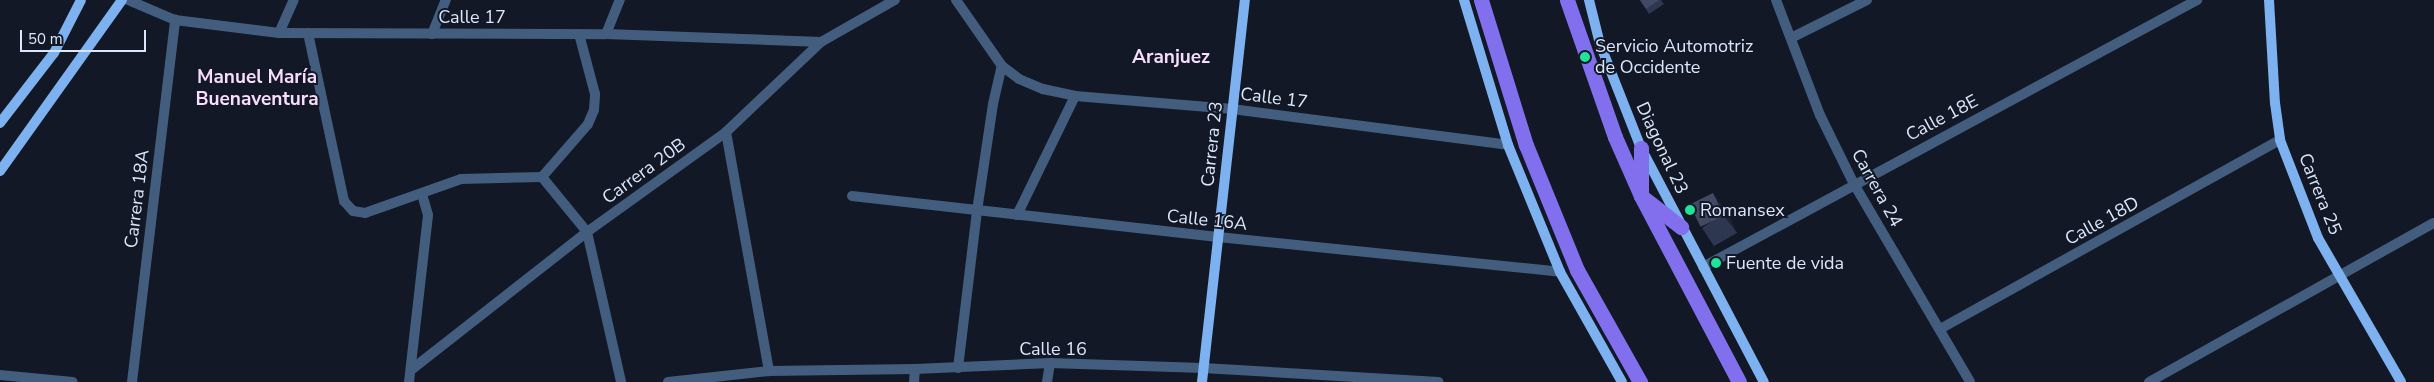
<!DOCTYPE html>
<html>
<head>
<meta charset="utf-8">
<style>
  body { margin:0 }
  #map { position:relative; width:2434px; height:382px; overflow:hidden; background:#121825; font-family:"Nunito Sans",sans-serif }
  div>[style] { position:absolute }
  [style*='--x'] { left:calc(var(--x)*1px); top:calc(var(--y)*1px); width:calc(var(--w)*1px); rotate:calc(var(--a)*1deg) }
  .street>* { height:10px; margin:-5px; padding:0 5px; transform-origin:5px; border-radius:5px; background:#435d7e }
  .secondary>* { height:10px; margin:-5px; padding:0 5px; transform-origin:5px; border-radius:5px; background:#7db1ef }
  .primary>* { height:15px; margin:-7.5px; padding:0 7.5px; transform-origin:7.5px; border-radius:7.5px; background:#826fed }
  .wall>* { inset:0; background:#2e3750 }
  .shaded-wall>* { inset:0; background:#1b2337 }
  .building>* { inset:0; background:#414a62; transform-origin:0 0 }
  .dots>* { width:14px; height:14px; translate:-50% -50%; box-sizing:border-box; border:2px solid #121825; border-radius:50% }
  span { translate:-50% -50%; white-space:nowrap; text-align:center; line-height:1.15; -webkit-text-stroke:4px #121825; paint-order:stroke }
  .street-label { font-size:18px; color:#dbe6fa }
  .poi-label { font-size:18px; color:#dbe6fa }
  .left { translate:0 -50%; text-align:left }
  .neighbourhood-label { font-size:19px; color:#f7dcfb; font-weight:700 }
  .scale { position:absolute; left:20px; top:30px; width:126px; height:22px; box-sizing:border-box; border:2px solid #dbe6fa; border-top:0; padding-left:6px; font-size:15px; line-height:18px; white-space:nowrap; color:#dbe6fa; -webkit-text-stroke:4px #121825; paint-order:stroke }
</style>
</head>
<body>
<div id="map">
  <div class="street">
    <i style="--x:128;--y:0;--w:51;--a:23.1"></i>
    <i style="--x:175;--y:20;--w:105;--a:7.1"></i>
    <i style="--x:279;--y:33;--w:327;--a:0.2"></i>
    <i style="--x:606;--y:34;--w:215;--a:2.1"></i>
    <i style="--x:956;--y:0;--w:80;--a:55.1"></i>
    <i style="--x:1002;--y:66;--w:21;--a:37"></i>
    <i style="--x:1019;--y:79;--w:26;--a:23"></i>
    <i style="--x:1043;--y:89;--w:33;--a:12"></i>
    <i style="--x:1075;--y:96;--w:158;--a:4.7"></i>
    <i style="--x:1232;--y:109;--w:278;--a:7.4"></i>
    <i style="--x:1776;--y:0;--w:123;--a:69.1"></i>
    <i style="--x:1820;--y:115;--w:77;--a:63.8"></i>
    <i style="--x:1854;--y:184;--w:229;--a:59.6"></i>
    <i style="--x:279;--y:33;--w:36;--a:-66"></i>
    <i style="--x:308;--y:33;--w:172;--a:77.9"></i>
    <i style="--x:344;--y:201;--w:13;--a:48"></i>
    <i style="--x:353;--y:211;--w:12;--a:9"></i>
    <i style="--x:365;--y:213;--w:102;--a:-19.5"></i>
    <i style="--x:461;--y:179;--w:81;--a:-1.4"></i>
    <i style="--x:432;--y:34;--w:37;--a:-68"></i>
    <i style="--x:606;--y:34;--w:37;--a:-68"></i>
    <i style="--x:1791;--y:38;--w:85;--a:-26.6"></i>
    <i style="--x:726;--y:132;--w:243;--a:79.8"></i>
    <i style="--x:542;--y:177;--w:71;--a:50.7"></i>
    <i style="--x:587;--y:232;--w:154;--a:77.2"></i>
    <i style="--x:542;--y:177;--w:70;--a:-49"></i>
    <i style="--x:588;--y:124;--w:15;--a:-67"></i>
    <i style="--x:594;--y:110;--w:16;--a:-86"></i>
    <i style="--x:595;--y:94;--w:62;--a:-104.9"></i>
    <i style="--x:852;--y:196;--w:368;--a:6.4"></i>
    <i style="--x:1218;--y:237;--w:344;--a:5.8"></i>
    <i style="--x:1017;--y:215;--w:132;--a:-64"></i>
    <i style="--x:1703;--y:267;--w:562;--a:-28.39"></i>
    <i style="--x:1940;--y:329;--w:389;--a:-29.1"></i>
    <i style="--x:958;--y:368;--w:158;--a:-83.1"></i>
    <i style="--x:977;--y:211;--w:108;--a:-81.5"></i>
    <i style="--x:993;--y:104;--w:39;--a:-77"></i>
    <i style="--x:411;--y:370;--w:224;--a:-38.1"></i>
    <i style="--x:587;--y:232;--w:171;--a:-35.7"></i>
    <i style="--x:726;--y:132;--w:131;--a:-43.5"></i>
    <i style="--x:821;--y:42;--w:85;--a:-29.6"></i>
    <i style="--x:0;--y:375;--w:73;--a:5.5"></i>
    <i style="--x:132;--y:382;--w:365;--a:-83.2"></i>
    <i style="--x:409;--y:382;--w:168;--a:-83.5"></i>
    <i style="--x:428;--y:215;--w:22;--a:-106"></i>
    <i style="--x:668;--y:382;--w:102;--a:-6.2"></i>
    <i style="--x:769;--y:371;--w:146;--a:-0.8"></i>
    <i style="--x:915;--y:369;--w:135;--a:-2.5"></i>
    <i style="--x:1050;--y:363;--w:153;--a:1.9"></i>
    <i style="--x:1203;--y:368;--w:236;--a:3.4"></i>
    <i style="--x:914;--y:382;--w:13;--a:-86"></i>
    <i style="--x:1047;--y:382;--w:19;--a:-81"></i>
    <i style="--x:2149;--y:382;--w:326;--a:-29.2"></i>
  </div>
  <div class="secondary">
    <i style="--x:1464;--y:0;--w:152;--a:73.1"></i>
    <i style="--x:1508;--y:145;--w:137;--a:67.7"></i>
    <i style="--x:1560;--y:272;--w:126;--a:60.6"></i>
    <i style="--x:1589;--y:0;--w:45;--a:76"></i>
    <i style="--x:1600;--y:44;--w:112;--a:68.5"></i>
    <i style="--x:1641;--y:148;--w:264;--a:62.3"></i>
    <i style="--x:2269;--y:0;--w:103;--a:86.7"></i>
    <i style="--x:2275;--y:103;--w:37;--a:82"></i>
    <i style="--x:2280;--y:140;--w:105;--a:68.8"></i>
    <i style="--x:2318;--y:238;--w:166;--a:60"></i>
    <i style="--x:0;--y:123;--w:88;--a:-52.4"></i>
    <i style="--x:54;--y:53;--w:59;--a:-63"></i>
    <i style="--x:0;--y:171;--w:210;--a:-54.5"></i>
    <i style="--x:1202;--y:382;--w:384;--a:-83.6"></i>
  </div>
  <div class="primary">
    <i style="--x:1481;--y:0;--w:152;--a:72.8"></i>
    <i style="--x:1526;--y:145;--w:135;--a:67.8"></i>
    <i style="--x:1577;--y:270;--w:129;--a:60.6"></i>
    <i style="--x:1567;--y:0;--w:145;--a:70.7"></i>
    <i style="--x:1615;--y:137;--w:64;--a:66.2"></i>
    <i style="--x:1641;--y:196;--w:210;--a:62.2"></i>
    <i style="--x:1641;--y:148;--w:48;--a:90"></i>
    <i style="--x:1641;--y:196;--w:51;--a:37.8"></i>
  </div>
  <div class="wall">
    <i style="clip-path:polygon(1640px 0,1661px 0,1664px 4px,1649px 14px)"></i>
    <i style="clip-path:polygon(1726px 211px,1737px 233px,1714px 246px,1702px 228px)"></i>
  </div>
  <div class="shaded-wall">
    <i style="clip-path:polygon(1713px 193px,1726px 211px,1737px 233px,1724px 216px)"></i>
  </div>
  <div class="building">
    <i style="clip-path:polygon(1640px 0,1659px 0,1646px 9px)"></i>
    <i style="left:1713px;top:193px;width:25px;height:26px;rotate:64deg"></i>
  </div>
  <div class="dots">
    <i style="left:1585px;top:57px;background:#1ee398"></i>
    <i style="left:1690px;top:210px;background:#1ee398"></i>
    <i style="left:1716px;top:263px;background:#1ee398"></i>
  </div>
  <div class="street-label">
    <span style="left:472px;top:17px">Calle 17</span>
    <span style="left:1274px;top:98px;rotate:7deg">Calle 17</span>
    <span style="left:1942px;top:118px;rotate:-28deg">Calle 18E</span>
    <span style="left:1212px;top:144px;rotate:-84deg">Carrera 23</span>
    <span style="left:1662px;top:148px;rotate:65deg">Diagonal 23</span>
    <span style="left:644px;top:171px;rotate:-36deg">Carrera 20B</span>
    <span style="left:1877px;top:188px;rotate:61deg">Carrera 24</span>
    <span style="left:2320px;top:194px;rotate:68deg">Carrera 25</span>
    <span style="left:137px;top:199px;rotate:-83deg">Carrera 18A</span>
    <span style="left:1207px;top:220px;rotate:6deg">Calle 16A</span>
    <span style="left:2102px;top:221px;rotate:-29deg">Calle 18D</span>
    <span style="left:1053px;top:349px">Calle 16</span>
  </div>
  <div class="poi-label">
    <span class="left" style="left:1595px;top:57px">Servicio Automotriz<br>de Occidente</span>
    <span class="left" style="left:1700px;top:210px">Romansex</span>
    <span class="left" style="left:1726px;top:263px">Fuente de vida</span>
  </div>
  <div class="neighbourhood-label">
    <span style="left:1171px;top:58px">Aranjuez</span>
    <span style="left:257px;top:89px">Manuel María<br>Buenaventura</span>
  </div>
  <div class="scale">50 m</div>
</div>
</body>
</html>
